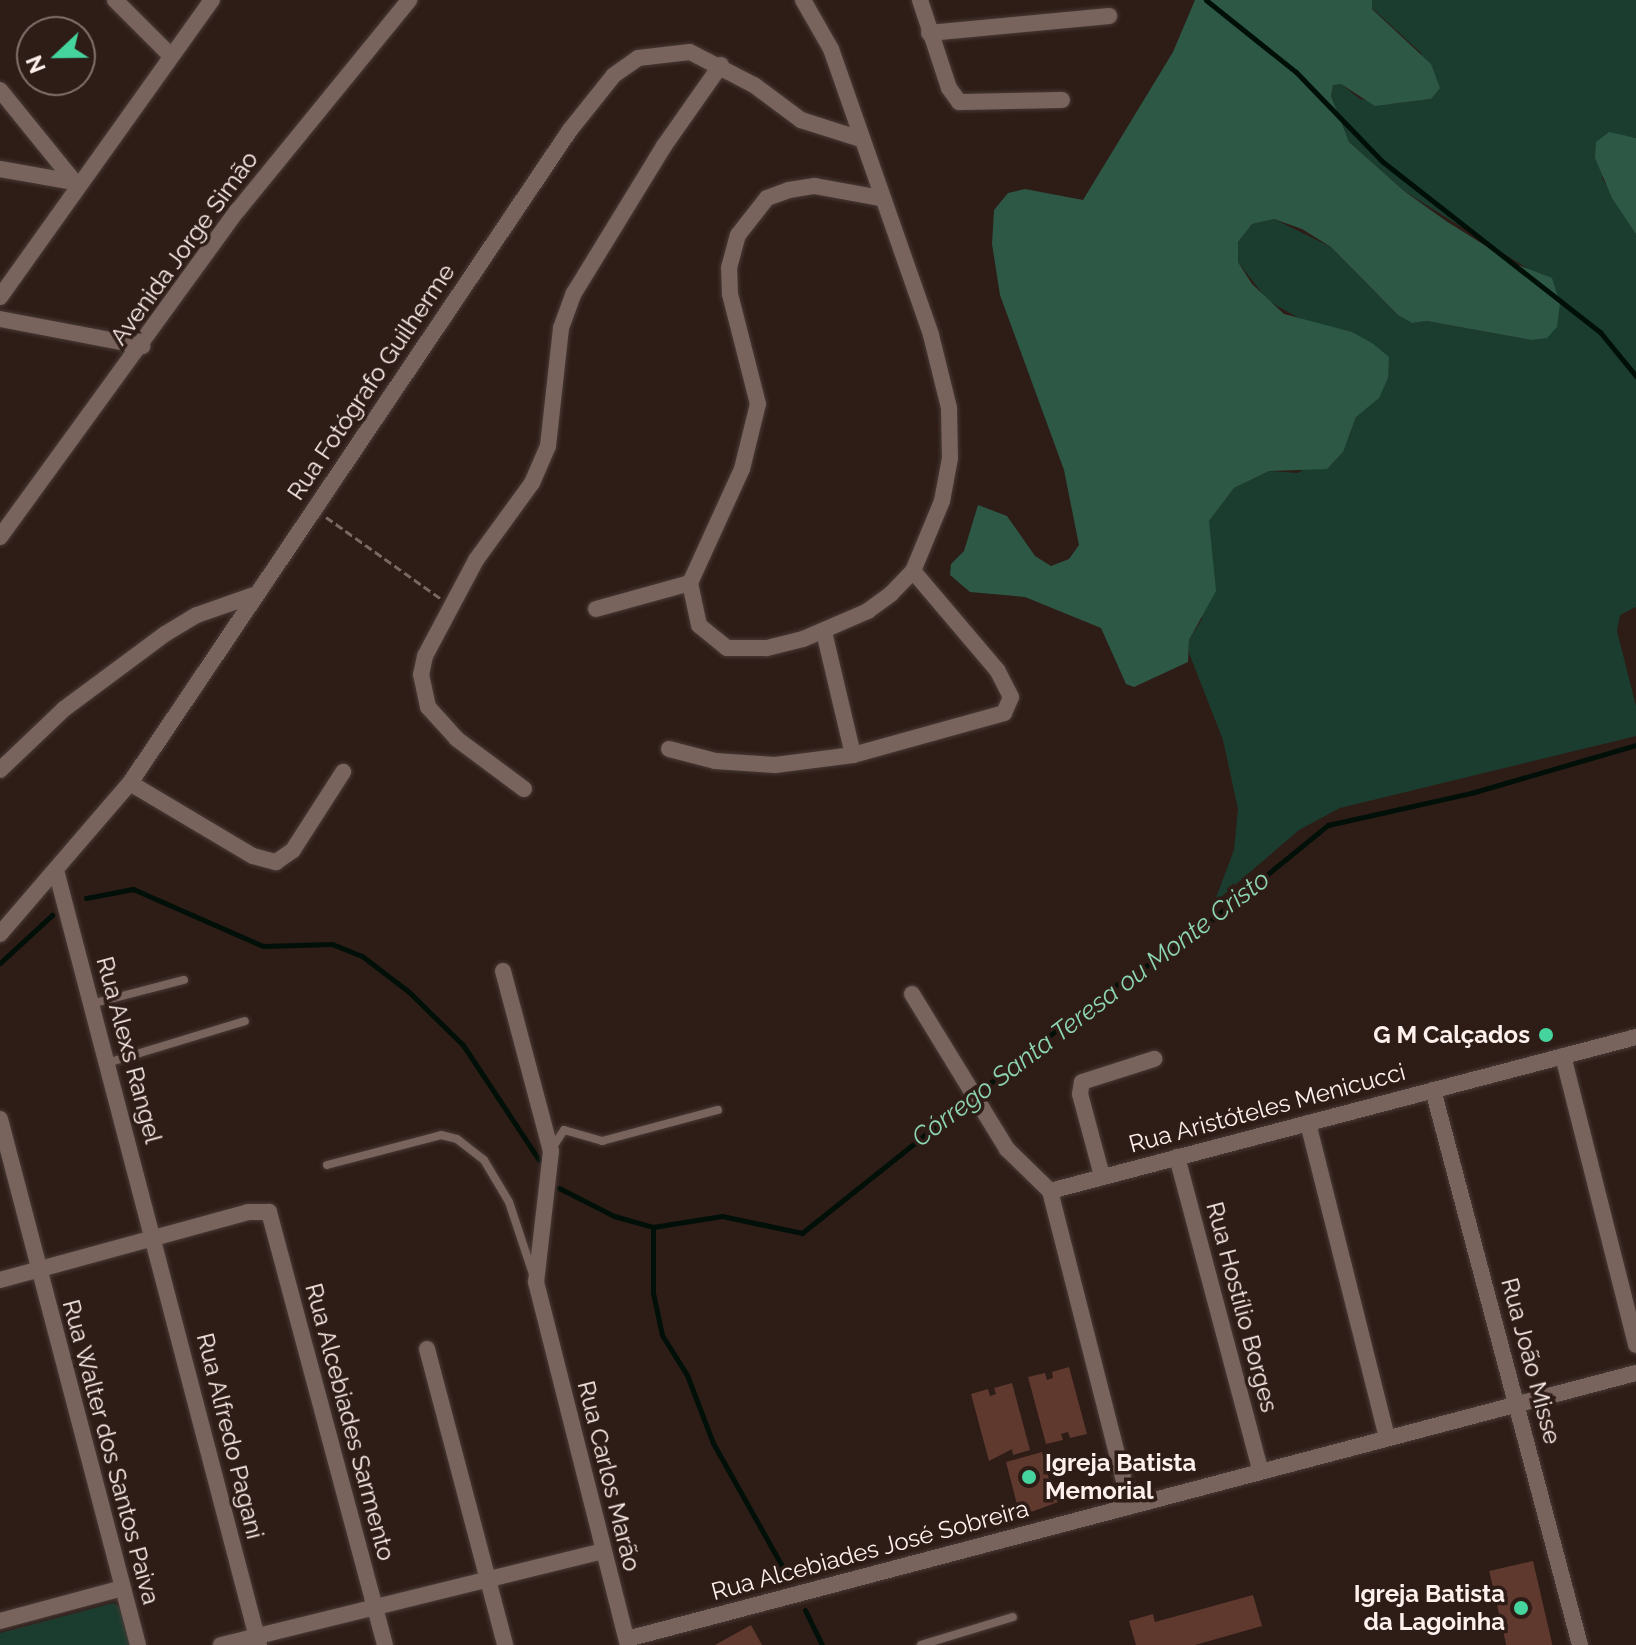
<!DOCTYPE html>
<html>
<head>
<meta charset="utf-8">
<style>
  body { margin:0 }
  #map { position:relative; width:1636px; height:1645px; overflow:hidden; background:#2e1c17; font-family:Raleway,sans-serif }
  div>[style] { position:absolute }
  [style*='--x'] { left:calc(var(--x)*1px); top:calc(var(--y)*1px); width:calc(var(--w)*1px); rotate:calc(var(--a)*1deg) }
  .green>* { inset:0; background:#1b3d2f }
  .forest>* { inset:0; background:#2d5845 }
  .stream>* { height:5px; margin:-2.5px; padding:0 2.5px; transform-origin:2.5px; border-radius:2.5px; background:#001008 }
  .building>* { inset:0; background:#5f392e; transform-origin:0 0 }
  .path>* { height:3px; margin-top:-1.5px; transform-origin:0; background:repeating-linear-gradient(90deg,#796964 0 8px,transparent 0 12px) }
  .roads { filter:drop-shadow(0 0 2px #483a36) drop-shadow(0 0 2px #483a36) }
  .service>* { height:8px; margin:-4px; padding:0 4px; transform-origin:4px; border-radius:4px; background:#79635d }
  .minor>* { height:16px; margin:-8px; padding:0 8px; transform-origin:8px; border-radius:8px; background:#79635d }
  .dots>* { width:22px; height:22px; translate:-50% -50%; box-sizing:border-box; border:4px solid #2e1c17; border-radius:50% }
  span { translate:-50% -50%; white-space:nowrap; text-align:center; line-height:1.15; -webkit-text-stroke:7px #2e1c17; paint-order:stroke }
  .street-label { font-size:24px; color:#fef1ed }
  .poi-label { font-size:24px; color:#fef1ed; font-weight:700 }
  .right { translate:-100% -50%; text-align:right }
  .left { translate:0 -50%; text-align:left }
  .water-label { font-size:26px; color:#8cd5b3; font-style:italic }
  .north { position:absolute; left:16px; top:16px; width:80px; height:80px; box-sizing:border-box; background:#2e1c17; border:2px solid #81716d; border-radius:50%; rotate:248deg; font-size:22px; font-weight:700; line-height:32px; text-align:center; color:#fef1ed }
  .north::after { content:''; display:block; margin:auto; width:28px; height:36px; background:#46d49e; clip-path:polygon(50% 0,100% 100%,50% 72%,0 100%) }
</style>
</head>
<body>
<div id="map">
  <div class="green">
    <i style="clip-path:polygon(1372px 0,1636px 0,1636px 138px,1618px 135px,1602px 178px,1636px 234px,1636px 607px,1620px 615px,1617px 631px,1636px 706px,1636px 736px,1340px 808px,1299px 830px,1214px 903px,1234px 850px,1238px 809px,1223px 740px,1189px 653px,1189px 640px,1202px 619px,1209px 521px,1234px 488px,1269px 471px,1298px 473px,1349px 436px,1356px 417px,1388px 378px,1385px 362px,1352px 332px,1306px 322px,1268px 301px,1238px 262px,1238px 242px,1252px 224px,1274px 219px,1331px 247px,1398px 315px,1412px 323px,1427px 321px,1531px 340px,1530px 270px,1404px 191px,1349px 142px,1331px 96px,1333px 85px,1341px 84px,1360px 99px,1392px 104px,1431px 99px,1421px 53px,1372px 8px)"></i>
    <i style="clip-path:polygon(113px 1603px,122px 1608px,132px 1645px,0 1645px,0 1633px)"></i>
  </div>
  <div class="forest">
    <i style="clip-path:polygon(1195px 0,1372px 0,1372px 9px,1431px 64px,1440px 88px,1431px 99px,1375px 106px,1341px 84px,1333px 85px,1331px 96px,1349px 142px,1404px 191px,1446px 221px,1513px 263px,1552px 278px,1560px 303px,1557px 327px,1547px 338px,1531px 340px,1427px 321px,1412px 323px,1398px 315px,1331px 247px,1302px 229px,1274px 219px,1252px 224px,1238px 242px,1238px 262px,1252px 284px,1284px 314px,1352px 332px,1372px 343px,1389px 357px,1388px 378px,1379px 398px,1356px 417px,1343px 452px,1327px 469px,1269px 471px,1234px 488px,1209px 521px,1216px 591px,1189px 640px,1188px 662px,1134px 687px,1126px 684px,1101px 628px,1025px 597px,970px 592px,950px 575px,951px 564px,964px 551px,978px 505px,1007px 516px,1035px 556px,1051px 566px,1069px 559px,1079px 545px,1064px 470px,1000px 295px,992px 244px,994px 210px,1008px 193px,1025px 189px,1083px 200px,1173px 52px)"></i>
    <i style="clip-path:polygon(1609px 132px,1636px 138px,1636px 234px,1612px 198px,1595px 158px,1596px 142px)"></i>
  </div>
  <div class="stream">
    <i style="--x:1206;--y:0;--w:115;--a:38.7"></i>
    <i style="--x:1296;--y:72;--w:125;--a:46"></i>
    <i style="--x:1383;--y:162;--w:276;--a:38.1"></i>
    <i style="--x:1600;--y:332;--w:57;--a:50.7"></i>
    <i style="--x:86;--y:898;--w:48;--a:-10.8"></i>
    <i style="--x:133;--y:889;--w:142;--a:23.7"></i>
    <i style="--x:263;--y:946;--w:69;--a:-1.7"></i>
    <i style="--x:332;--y:944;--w:32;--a:22"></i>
    <i style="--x:362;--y:956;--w:58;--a:37.3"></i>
    <i style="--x:408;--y:991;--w:77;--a:44.5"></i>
    <i style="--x:463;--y:1045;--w:138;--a:56.5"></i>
    <i style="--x:0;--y:963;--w:71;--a:-42.7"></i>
    <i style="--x:559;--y:1188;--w:62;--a:27"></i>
    <i style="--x:614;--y:1216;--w:41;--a:15.8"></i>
    <i style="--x:653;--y:1227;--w:70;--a:-9.1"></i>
    <i style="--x:722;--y:1216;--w:82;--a:12"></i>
    <i style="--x:802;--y:1233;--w:380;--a:-38.6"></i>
    <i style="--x:1099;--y:996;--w:106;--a:-32.6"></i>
    <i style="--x:1188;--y:939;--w:181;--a:-39.2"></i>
    <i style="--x:1328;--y:825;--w:147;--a:-12.6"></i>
    <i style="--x:1471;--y:793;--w:172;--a:-16.2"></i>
    <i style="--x:653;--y:1227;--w:66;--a:90"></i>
    <i style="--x:653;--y:1293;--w:43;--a:77.9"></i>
    <i style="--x:662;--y:1335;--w:47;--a:58"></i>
    <i style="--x:687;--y:1375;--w:73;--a:69.1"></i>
    <i style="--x:713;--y:1443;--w:149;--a:60.7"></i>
    <i style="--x:805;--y:1610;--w:39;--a:64"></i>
  </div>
  <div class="building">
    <i style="clip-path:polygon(1069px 1367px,1087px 1434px,1070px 1438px,1068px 1432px,1061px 1434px,1063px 1440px,1046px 1444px,1028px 1377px,1045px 1373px,1047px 1380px,1053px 1378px,1052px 1372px)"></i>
    <i style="clip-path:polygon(1012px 1383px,1030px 1450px,1013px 1455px,1012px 1449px,989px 1461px,971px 1394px,988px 1389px,990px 1396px,996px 1394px,994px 1388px)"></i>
    <i style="clip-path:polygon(1042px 1452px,1053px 1495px,1059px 1493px,1061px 1501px,1020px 1516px,1006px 1462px)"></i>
    <i style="left:1533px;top:1561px;width:86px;height:45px;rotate:77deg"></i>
    <i style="clip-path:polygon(1253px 1595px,1262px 1626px,1195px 1645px,1136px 1645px,1129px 1621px,1153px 1614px,1155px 1622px)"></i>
    <i style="clip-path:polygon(751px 1625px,762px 1645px,715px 1645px)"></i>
  </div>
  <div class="path">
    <i style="--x:326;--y:517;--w:140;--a:35.4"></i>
  </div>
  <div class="roads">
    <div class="service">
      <i style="--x:91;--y:1004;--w:96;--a:-14.5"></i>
      <i style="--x:107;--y:1063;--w:144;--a:-16.9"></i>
      <i style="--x:551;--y:1150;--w:24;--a:-57"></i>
      <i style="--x:564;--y:1130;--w:40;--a:16"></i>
      <i style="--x:602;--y:1141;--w:120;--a:-15"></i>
      <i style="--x:327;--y:1165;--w:118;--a:-14.7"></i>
      <i style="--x:441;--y:1135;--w:16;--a:14"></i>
      <i style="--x:457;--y:1139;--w:34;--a:38"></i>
      <i style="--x:484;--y:1160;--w:49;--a:59.2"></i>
      <i style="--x:509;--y:1202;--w:76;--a:71.6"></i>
      <i style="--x:921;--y:1645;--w:96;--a:-16.9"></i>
    </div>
    <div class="minor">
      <i style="--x:115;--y:0;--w:79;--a:45"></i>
      <i style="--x:803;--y:0;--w:56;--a:60.3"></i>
      <i style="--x:831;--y:49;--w:303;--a:70.7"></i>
      <i style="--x:931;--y:335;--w:75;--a:76.1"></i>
      <i style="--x:949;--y:408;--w:50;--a:88.9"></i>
      <i style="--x:950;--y:458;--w:44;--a:100.5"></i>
      <i style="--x:942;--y:501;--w:76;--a:112.5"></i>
      <i style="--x:913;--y:571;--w:32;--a:134"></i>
      <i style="--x:891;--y:594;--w:29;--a:144"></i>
      <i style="--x:868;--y:611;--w:71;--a:156.7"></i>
      <i style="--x:803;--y:639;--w:38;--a:166"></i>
      <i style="--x:766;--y:648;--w:39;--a:180"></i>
      <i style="--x:727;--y:648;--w:36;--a:-141"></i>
      <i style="--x:699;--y:625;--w:43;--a:-102.1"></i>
      <i style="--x:690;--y:583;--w:125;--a:-65.5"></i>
      <i style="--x:742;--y:469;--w:67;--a:-76.2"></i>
      <i style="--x:758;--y:404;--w:114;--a:-104.3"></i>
      <i style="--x:730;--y:294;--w:26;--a:-92"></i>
      <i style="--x:729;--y:268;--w:34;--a:-75"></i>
      <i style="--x:738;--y:235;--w:47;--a:-51.9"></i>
      <i style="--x:767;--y:198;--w:23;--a:-20"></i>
      <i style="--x:789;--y:190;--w:26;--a:-9"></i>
      <i style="--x:815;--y:186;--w:66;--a:10.5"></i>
      <i style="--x:920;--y:0;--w:93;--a:71.8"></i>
      <i style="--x:949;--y:88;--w:17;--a:54"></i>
      <i style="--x:959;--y:102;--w:103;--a:-1.1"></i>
      <i style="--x:929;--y:33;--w:181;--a:-5.4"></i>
      <i style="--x:0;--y:90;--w:121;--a:51"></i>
      <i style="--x:0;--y:169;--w:74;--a:10.1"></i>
      <i style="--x:0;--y:297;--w:365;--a:-54.5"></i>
      <i style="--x:0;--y:319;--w:145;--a:10.8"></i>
      <i style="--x:0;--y:537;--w:404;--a:-54"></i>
      <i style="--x:238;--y:210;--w:271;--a:-50.8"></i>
      <i style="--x:596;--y:609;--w:98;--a:-15.5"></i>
      <i style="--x:824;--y:632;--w:126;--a:76.7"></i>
      <i style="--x:669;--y:749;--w:48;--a:14.6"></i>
      <i style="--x:715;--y:761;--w:60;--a:3.8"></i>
      <i style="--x:775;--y:765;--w:79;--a:-7.3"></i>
      <i style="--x:853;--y:755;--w:157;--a:-15.5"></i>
      <i style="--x:1004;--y:713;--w:17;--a:-66"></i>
      <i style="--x:1011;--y:697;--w:30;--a:-117"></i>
      <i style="--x:997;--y:670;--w:130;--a:-130.3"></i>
      <i style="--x:0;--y:770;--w:88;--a:-43.6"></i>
      <i style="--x:64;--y:709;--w:126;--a:-36.6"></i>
      <i style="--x:165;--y:634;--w:37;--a:-31"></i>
      <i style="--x:197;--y:615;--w:60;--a:-19.3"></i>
      <i style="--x:130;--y:783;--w:143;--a:30.7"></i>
      <i style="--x:253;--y:856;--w:24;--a:15"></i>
      <i style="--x:276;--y:862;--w:21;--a:-35"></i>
      <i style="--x:293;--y:850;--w:93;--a:-57.3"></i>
      <i style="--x:524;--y:789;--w:84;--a:-143.3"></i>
      <i style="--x:457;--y:739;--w:43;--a:-132.2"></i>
      <i style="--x:428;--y:707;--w:33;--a:-102"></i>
      <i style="--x:421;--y:675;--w:19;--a:-78"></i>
      <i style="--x:425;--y:656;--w:109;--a:-62"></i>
      <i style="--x:476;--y:560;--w:95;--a:-54"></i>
      <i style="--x:532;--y:483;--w:40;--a:-66.6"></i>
      <i style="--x:548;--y:446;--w:119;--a:-83.7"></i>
      <i style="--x:561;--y:328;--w:37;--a:-70"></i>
      <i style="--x:574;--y:293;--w:172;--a:-58.5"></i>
      <i style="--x:664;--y:146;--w:99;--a:-54.9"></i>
      <i style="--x:57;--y:874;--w:797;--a:75.32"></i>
      <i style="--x:0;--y:934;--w:199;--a:-49.3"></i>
      <i style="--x:130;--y:783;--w:787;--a:-56.03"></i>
      <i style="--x:570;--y:130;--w:70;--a:-51.3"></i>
      <i style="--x:614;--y:75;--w:29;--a:-35"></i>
      <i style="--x:638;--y:58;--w:52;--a:-6.6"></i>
      <i style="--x:690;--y:52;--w:72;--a:27.3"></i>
      <i style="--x:754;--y:85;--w:59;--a:36.7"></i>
      <i style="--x:801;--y:120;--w:63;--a:17.6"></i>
      <i style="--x:503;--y:971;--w:186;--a:75.1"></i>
      <i style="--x:551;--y:1151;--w:132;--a:96.5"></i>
      <i style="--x:536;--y:1282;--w:374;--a:75.8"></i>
      <i style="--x:912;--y:994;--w:182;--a:58.5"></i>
      <i style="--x:1007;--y:1149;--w:60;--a:44.3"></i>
      <i style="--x:1050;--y:1191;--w:324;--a:75.7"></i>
      <i style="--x:1563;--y:1056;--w:298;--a:75.8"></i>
      <i style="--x:1433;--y:1090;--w:574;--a:75.17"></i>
      <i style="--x:0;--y:1119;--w:544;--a:75.3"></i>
      <i style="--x:1308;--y:1123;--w:325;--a:75.9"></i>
      <i style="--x:1177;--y:1157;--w:324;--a:75.1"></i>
      <i style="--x:1102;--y:1176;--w:85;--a:-105"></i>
      <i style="--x:1080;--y:1094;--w:12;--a:-81"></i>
      <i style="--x:1082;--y:1082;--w:76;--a:-17.7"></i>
      <i style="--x:1050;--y:1191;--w:606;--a:-14.72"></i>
      <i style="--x:0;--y:1280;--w:257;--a:-15.3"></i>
      <i style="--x:248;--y:1212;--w:21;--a:0"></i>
      <i style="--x:269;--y:1212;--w:448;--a:75"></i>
      <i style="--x:427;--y:1349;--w:306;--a:75.2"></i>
      <i style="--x:0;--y:1621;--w:126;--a:-15.1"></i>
      <i style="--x:627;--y:1639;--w:1043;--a:-14.77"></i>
      <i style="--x:221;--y:1645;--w:393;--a:-13.8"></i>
    </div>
  </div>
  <div class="dots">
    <i style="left:1546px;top:1035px;background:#46d49e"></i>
    <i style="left:1029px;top:1477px;background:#46d49e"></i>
    <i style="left:1521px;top:1608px;background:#46d49e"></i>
  </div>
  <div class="street-label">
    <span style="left:184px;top:248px;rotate:-54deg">Avenida Jorge Simão</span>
    <span style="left:371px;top:382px;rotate:-56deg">Rua Fotógrafo Guilherme</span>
    <span style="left:129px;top:1050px;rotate:75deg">Rua Alexs Rangel</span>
    <span style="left:1267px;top:1108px;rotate:-15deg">Rua Aristóteles Menicucci</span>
    <span style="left:1242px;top:1307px;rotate:75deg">Rua Hostílio Borges</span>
    <span style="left:1531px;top:1361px;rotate:75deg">Rua João Misse</span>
    <span style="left:350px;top:1422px;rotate:75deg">Rua Alcebiades Sarmento</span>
    <span style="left:230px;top:1436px;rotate:76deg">Rua Alfredo Pagani</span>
    <span style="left:111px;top:1452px;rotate:75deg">Rua Walter dos Santos Paiva</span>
    <span style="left:609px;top:1476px;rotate:76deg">Rua Carlos Marão</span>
    <span style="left:870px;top:1550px;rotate:-15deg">Rua Alcebiades José Sobreira</span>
  </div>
  <div class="poi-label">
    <span class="right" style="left:1530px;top:1035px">G M Calçados</span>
    <span class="left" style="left:1045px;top:1477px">Igreja Batista<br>Memorial</span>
    <span class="right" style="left:1505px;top:1608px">Igreja Batista<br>da Lagoinha</span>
  </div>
  <div class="water-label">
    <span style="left:1091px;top:1009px;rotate:-37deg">Córrego Santa Teresa ou Monte Cristo</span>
  </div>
  <div class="north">N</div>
</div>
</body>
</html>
